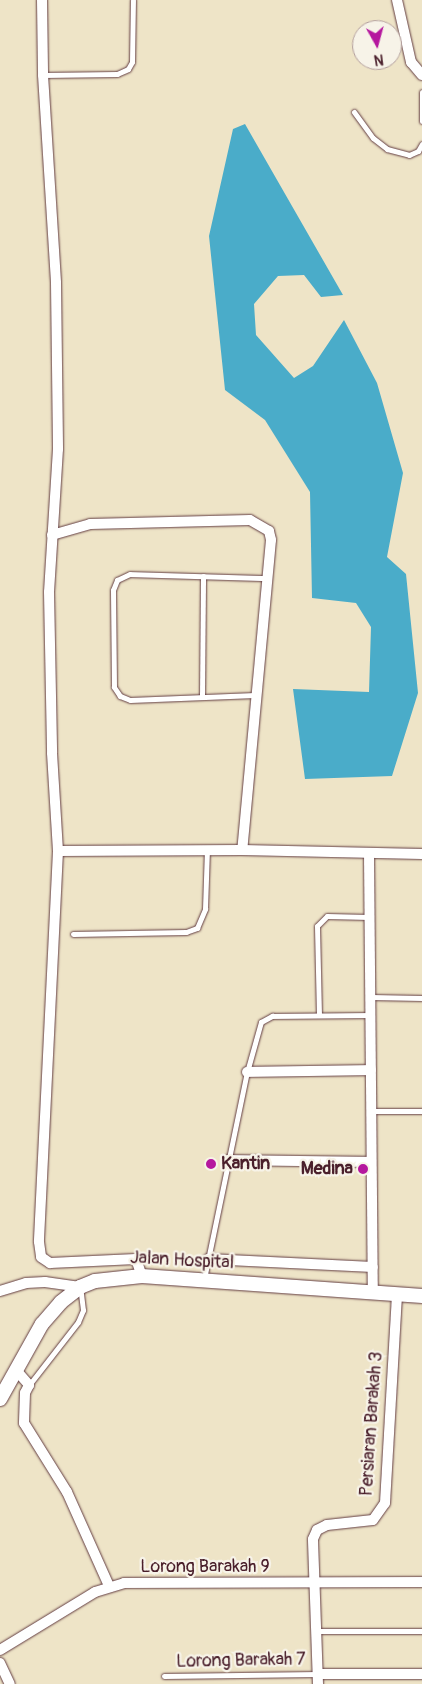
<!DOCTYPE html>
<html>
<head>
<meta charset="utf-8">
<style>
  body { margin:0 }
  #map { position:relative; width:422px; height:1684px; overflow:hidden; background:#eee4c7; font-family:Pangolin,sans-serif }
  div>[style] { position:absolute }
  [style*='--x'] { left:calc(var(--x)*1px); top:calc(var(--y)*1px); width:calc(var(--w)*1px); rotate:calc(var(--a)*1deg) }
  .water>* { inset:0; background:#4aacc9 }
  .roads { filter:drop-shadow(0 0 1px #633d42) drop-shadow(0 0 1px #633d42) }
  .lane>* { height:5px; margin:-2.5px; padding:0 2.5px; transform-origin:2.5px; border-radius:2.5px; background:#fff }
  .street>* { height:10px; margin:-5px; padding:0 5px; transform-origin:5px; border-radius:5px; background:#fff }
  .secondary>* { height:14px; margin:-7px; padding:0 7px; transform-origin:7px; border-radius:7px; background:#fff }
  .dots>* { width:14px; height:14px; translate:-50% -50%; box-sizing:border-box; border:2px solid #f7f3e8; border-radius:50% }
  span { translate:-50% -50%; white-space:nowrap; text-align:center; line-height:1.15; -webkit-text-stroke:4.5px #f7f3e8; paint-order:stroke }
  .poi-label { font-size:18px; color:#4a1f2b; font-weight:700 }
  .left { translate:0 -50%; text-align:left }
  .right { translate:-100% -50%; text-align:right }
  .street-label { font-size:18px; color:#4a1f2b }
  .north { position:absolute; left:352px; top:20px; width:50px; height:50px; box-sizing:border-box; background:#f7f3e8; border:1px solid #b29e9c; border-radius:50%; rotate:173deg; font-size:14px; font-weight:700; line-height:20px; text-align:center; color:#4a1f2b }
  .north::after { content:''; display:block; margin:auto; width:18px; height:22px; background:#b5179e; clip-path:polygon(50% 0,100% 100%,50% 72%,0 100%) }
</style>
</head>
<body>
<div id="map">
  <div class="water">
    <i style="clip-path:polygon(245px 124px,343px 295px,321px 297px,304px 275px,278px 276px,254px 304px,256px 335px,294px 378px,313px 366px,344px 320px,377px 383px,403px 473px,387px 557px,406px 574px,418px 693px,392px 776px,305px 779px,293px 689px,369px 692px,371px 627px,356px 603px,312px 598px,310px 492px,265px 420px,225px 390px,209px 236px,233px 129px)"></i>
  </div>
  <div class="roads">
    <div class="lane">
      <i style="--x:43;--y:75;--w:74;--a:-0.8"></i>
      <i style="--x:117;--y:74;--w:12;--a:-24"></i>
      <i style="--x:128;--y:69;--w:8;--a:-60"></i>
      <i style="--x:132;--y:62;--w:62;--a:-89.1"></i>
      <i style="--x:422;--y:92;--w:29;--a:90"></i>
      <i style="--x:354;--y:112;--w:32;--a:54"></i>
      <i style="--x:373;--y:138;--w:18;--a:38"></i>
      <i style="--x:387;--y:149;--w:23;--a:15"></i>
      <i style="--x:409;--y:155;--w:10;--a:-24"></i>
      <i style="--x:418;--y:151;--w:8;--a:-60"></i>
      <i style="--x:255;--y:695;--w:125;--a:177.7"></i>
      <i style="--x:130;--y:700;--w:11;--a:-158"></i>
      <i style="--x:120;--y:696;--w:11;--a:-124"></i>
      <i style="--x:114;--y:687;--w:97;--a:-90.6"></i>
      <i style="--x:113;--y:590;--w:11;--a:-68"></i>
      <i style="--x:117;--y:580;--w:14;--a:-25"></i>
      <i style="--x:130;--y:574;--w:137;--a:1.7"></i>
      <i style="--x:202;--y:697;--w:121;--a:-89.5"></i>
      <i style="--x:73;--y:934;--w:113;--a:-1"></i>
      <i style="--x:186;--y:932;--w:12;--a:-20"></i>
      <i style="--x:197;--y:928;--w:21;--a:-67"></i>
      <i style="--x:205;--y:909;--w:59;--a:-88.1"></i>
      <i style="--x:371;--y:997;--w:51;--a:1.1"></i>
      <i style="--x:319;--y:1015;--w:89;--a:-91.3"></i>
      <i style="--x:317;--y:926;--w:14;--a:-45"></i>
      <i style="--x:327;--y:916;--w:42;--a:1.4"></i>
      <i style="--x:371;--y:1111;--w:51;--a:0"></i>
      <i style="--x:204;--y:1279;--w:211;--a:-78.3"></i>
      <i style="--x:247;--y:1072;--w:52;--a:-74.4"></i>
      <i style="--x:261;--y:1022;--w:13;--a:-29"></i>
      <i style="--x:272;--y:1016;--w:98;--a:-0.6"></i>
      <i style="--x:29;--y:1385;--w:80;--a:-52.1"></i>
      <i style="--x:78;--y:1322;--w:13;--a:-67"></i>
      <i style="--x:83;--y:1310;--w:23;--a:-97"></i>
      <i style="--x:318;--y:1631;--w:104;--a:0"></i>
      <i style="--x:164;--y:1676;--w:154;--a:-0.7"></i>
    </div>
    <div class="street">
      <i style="--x:42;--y:0;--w:75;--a:89.2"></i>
      <i style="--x:43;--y:75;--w:208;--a:86.4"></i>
      <i style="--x:56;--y:283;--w:166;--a:89.3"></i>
      <i style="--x:58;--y:449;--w:143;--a:93.6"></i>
      <i style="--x:49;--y:592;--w:161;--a:88.9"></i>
      <i style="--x:52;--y:753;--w:98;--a:86.5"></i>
      <i style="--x:58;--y:851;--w:391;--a:92.8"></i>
      <i style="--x:39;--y:1242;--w:15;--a:82"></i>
      <i style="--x:41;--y:1257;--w:11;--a:34"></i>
      <i style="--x:50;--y:1263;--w:86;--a:-2.7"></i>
      <i style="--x:136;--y:1259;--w:18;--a:71"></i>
      <i style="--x:397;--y:0;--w:64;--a:77.3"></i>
      <i style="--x:411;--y:62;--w:17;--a:50"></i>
      <i style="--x:52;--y:535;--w:40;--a:-16"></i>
      <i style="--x:90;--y:524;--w:160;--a:-1.4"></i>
      <i style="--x:250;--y:520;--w:22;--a:30"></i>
      <i style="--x:269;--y:531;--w:9;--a:77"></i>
      <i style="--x:271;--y:540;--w:311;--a:95.3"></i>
      <i style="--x:58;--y:851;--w:184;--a:-0.3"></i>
      <i style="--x:242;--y:850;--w:180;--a:1.3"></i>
      <i style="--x:369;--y:854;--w:438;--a:89.5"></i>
      <i style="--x:247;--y:1072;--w:124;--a:-0.9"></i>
      <i style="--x:228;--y:1160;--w:143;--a:0.8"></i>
      <i style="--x:208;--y:1259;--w:165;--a:2.8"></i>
      <i style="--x:0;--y:1291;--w:27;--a:-17"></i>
      <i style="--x:26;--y:1283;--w:19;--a:-3"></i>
      <i style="--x:45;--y:1282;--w:35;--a:8"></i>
      <i style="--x:16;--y:1370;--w:20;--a:49"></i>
      <i style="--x:29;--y:1385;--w:9;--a:117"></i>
      <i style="--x:25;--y:1393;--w:30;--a:92"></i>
      <i style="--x:24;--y:1423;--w:81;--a:58.1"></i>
      <i style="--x:67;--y:1492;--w:103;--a:65.9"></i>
      <i style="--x:0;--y:1650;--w:111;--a:-31.4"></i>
      <i style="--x:95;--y:1592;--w:30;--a:-17"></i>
      <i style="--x:124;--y:1583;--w:298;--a:-0.2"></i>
      <i style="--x:0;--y:1663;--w:23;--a:65"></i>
      <i style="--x:318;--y:1674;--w:104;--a:0"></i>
      <i style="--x:318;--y:1684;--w:145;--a:-92"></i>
      <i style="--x:313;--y:1539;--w:10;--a:-66"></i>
      <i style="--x:317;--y:1530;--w:11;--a:-27"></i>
      <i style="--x:327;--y:1525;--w:46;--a:-6.2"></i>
      <i style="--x:373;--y:1520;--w:21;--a:-55"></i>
      <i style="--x:385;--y:1503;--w:209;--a:-86.7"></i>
    </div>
    <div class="secondary">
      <i style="--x:0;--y:1399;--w:86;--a:-60.8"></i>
      <i style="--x:42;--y:1324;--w:29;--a:-49"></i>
      <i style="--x:61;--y:1302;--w:24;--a:-38"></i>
      <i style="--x:80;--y:1287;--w:16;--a:-22"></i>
      <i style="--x:95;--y:1281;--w:47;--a:-6.1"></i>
      <i style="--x:142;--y:1276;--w:281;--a:4.1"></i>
    </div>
  </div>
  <div class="dots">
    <i style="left:211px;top:1164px;background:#b5179e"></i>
    <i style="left:363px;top:1169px;background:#b5179e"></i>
  </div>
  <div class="poi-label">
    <span class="left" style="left:221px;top:1164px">Kantin</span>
    <span class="right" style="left:353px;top:1169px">Medina</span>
  </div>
  <div class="street-label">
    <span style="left:182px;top:1261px;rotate:3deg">Jalan Hospital</span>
    <span style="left:372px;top:1424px;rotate:-86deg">Persiaran Barakah 3</span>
    <span style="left:205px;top:1567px">Lorong Barakah 9</span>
    <span style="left:241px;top:1661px;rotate:-1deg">Lorong Barakah 7</span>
  </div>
  <div class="north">N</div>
</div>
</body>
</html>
